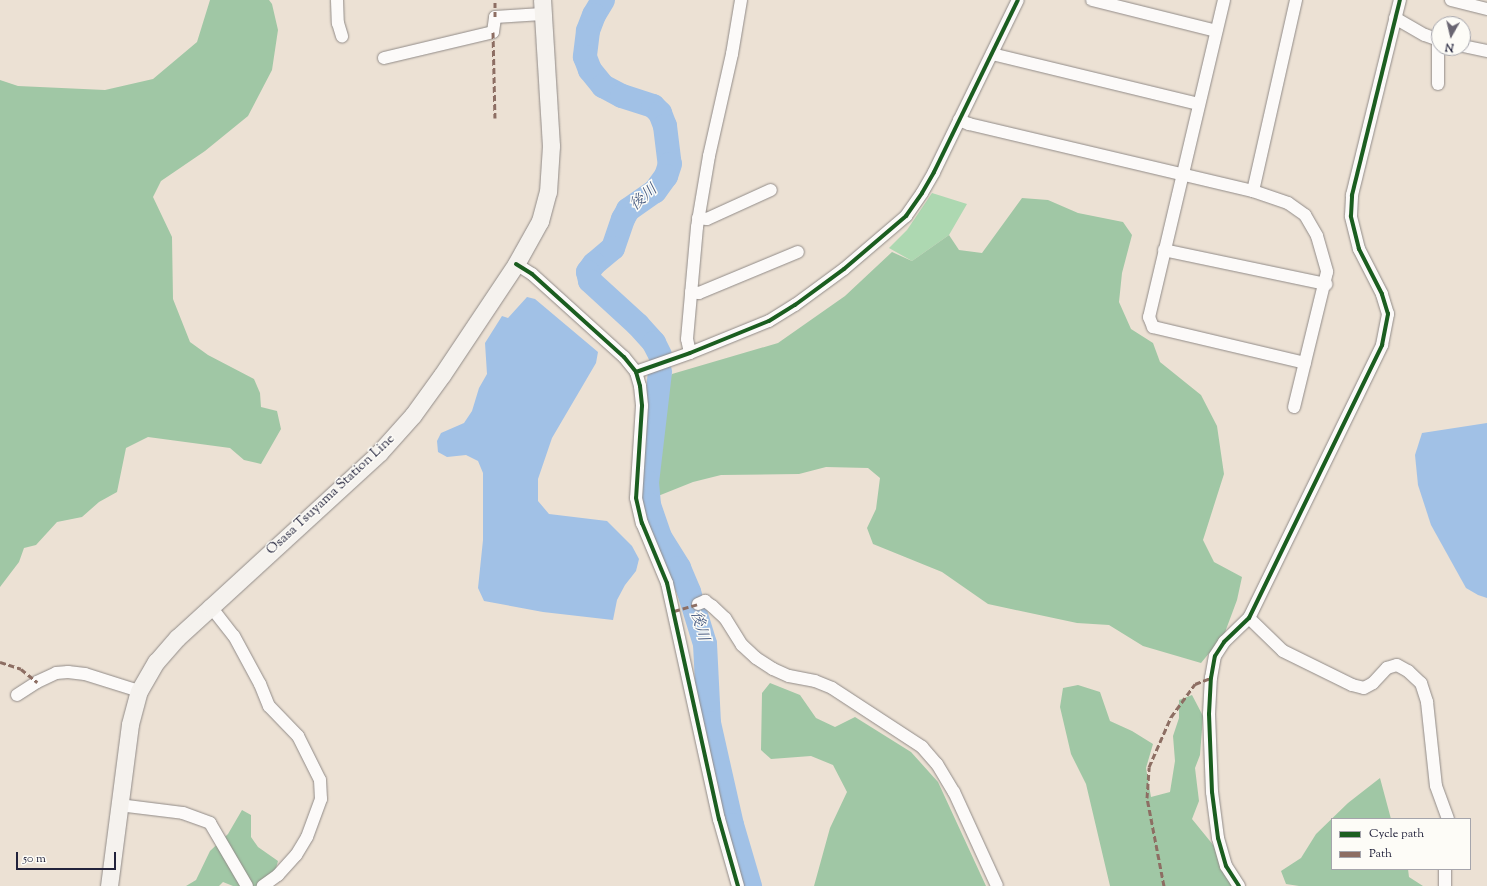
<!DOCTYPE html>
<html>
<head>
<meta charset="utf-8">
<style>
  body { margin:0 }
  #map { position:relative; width:1487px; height:886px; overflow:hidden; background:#ece1d4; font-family:"Sorts Mill Goudy","Noto Serif JP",serif }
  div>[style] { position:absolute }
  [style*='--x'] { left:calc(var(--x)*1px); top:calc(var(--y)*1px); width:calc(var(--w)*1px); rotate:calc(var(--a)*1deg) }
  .green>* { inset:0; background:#add8b1 }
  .forest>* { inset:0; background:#a0c7a5 }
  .water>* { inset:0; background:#a1c1e6 }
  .river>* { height:24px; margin:-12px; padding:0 12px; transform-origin:12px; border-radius:12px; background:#a1c1e6 }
  .roads { filter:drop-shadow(0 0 1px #918b88) drop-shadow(0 0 1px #918b88) }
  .minor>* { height:12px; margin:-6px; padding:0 6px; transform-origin:6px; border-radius:6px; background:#fcfaf9 }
  .secondary>* { height:17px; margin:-8.5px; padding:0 8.5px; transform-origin:8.5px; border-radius:8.5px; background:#f5f2ee }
  .quiet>* { height:3px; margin-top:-1.5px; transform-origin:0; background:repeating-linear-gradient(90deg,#8d6e63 0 6px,transparent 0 9px) }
  .cycleway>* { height:4px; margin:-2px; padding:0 2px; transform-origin:2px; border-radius:2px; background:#1b5e20 }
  span { translate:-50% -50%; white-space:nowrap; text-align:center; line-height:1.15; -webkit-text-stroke:3px #fdfcf7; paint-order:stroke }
  .street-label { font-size:14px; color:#22223b }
  .water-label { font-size:15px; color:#485c82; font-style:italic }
  .legend { position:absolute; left:1331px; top:818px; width:140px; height:52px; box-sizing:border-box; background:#fdfcf7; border:1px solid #a5a5ac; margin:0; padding:5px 7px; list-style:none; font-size:12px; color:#22223b }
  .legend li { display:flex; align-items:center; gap:8px; height:20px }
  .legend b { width:20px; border:1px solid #a5a5ac }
  .north { position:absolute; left:1431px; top:16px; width:40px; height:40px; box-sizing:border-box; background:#fdfcf7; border:1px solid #a5a5ac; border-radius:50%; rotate:188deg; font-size:11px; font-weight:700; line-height:16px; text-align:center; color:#22223b }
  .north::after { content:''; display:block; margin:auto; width:14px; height:18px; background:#696571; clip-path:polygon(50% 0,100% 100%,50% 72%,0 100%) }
  .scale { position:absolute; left:16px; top:852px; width:100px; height:18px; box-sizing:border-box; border:2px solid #22223b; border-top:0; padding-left:5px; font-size:12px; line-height:14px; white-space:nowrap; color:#22223b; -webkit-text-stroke:3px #fdfcf7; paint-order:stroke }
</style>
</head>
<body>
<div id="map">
  <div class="green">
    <i style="clip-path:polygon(932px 193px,967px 204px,949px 235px,912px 261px,889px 248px,907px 230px)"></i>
  </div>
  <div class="forest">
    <i style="clip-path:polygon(210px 0,269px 0,272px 4px,278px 30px,272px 70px,248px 116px,205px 151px,161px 181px,153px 197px,172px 237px,173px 299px,190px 342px,208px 355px,254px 379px,260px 393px,261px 407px,277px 411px,281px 429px,261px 464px,244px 460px,230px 448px,148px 437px,126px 448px,117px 492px,99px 502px,82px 517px,57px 522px,36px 545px,24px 548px,19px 562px,0 587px,0 80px,18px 86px,105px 90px,153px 79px,197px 42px)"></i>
    <i style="clip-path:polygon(1022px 198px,1048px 200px,1078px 213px,1123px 222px,1132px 235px,1122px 273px,1119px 302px,1131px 329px,1153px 343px,1160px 362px,1201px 395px,1217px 426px,1224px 474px,1203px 540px,1214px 562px,1242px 577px,1237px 600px,1224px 635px,1201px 663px,1143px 646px,1109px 625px,1077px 623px,988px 604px,942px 572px,873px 544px,867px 528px,876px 509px,880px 478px,868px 468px,826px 467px,799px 474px,721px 475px,693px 482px,658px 496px,651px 484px,664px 388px,672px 374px,778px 343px,845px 296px,892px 252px,912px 261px,949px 235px,959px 250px,982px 253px)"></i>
    <i style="clip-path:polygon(770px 683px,800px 695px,816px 718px,835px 727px,855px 717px,911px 752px,938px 782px,986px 886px,814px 886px,830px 828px,847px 792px,833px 765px,811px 756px,771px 759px,761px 750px,762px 693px)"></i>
    <i style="clip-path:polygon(1078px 685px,1100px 692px,1110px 721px,1132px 731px,1153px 744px,1146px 768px,1151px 797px,1170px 792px,1175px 761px,1173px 736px,1179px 718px,1179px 700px,1192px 695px,1203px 716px,1200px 755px,1195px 768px,1199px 801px,1192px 819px,1214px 846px,1232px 886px,1110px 886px,1086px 784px,1071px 754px,1060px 707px,1063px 688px)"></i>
    <i style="clip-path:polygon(1380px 778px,1391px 819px,1332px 819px,1332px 869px,1408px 869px,1409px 877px,1423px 886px,1299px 886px,1286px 884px,1281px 871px,1301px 858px,1316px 834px,1348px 803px)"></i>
    <i style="clip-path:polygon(242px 810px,251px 815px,251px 837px,258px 847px,278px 861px,271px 886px,233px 886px,223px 882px,219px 886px,186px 886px,196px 880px,210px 851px,228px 834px)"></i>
  </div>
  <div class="water">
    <i style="clip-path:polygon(527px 297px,535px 299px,598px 352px,596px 363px,552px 438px,538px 479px,538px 501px,549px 514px,607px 521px,632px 546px,639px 559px,636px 571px,625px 585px,617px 600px,613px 620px,543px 612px,484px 601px,478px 588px,483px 540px,483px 473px,478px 461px,466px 455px,447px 457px,438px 452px,437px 441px,441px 433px,464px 423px,472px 411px,479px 388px,487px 374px,485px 343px,502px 316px,508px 318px)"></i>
    <i style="clip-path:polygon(1487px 423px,1487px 598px,1478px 595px,1466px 588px,1431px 525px,1418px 485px,1415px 455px,1422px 433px)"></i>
  </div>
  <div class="river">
    <i style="--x:603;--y:0;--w:17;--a:121"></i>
    <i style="--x:594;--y:15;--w:17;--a:111"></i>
    <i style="--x:588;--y:31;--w:26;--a:97"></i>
    <i style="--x:585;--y:57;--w:14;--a:69"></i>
    <i style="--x:590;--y:70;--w:21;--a:51"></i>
    <i style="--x:603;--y:86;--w:21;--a:28"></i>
    <i style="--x:622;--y:96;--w:33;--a:18"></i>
    <i style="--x:653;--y:106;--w:10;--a:45"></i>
    <i style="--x:660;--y:113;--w:14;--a:69"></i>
    <i style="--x:665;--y:126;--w:38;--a:83"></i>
    <i style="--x:670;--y:164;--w:13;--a:108"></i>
    <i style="--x:666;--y:176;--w:19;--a:126"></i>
    <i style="--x:655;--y:191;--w:33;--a:145"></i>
    <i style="--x:628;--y:210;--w:10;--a:119"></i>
    <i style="--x:623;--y:219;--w:31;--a:109"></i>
    <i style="--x:613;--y:248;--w:25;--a:140"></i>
    <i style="--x:594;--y:264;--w:10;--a:127"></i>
    <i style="--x:588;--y:272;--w:9;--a:77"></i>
    <i style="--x:590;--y:281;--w:65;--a:42.5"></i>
    <i style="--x:638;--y:325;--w:24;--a:48"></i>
    <i style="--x:654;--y:343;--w:13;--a:63"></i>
    <i style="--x:660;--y:372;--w:111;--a:96.7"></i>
    <i style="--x:647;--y:482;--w:23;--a:85"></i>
    <i style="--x:649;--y:505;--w:34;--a:71"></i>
    <i style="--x:660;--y:537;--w:36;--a:58"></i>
    <i style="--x:679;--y:568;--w:26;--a:67"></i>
    <i style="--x:689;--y:592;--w:54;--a:72.9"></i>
    <i style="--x:705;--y:644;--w:79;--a:87.1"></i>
    <i style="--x:709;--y:723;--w:105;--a:77.3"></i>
    <i style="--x:732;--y:825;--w:64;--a:73.6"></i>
  </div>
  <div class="roads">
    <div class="minor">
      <i style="--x:337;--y:0;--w:23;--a:88"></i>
      <i style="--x:338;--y:23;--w:14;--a:73"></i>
      <i style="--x:1092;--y:0;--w:128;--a:14"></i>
      <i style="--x:1224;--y:0;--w:326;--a:103.3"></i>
      <i style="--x:1149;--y:317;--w:11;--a:68"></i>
      <i style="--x:1153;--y:327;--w:156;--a:13.3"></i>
      <i style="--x:1451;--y:0;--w:37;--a:14"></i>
      <i style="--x:1395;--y:18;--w:34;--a:30"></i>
      <i style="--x:1425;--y:35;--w:15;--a:20"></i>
      <i style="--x:1463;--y:46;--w:25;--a:12"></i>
      <i style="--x:992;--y:54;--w:213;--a:13.6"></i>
      <i style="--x:384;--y:58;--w:112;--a:-13.4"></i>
      <i style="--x:493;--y:32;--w:15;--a:-82"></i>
      <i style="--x:495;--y:17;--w:47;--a:-3.7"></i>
      <i style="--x:1438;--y:84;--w:44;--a:-90"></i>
      <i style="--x:959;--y:120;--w:11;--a:22"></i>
      <i style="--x:969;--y:124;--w:292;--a:13.3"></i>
      <i style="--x:1253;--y:191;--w:37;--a:19"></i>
      <i style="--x:1288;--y:203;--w:21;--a:35"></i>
      <i style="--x:1305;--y:215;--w:24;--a:60"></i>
      <i style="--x:1317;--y:236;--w:37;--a:74"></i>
      <i style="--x:1327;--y:272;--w:139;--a:103.7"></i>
      <i style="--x:1253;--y:191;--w:196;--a:-77.3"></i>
      <i style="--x:698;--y:218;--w:9;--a:6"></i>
      <i style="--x:707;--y:219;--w:70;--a:-24.4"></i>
      <i style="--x:1164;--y:250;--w:166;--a:11.9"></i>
      <i style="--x:516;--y:264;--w:19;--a:32"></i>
      <i style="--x:532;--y:274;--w:124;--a:42.1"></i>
      <i style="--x:624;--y:357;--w:19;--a:51"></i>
      <i style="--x:636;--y:372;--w:15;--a:74"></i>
      <i style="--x:640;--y:386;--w:20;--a:84"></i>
      <i style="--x:642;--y:406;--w:92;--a:93.7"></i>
      <i style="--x:636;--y:498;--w:26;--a:77"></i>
      <i style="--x:642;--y:523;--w:65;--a:67.4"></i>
      <i style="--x:667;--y:583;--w:242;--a:77.6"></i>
      <i style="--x:719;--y:819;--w:70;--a:74.2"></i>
      <i style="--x:691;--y:292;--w:8;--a:7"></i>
      <i style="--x:699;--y:293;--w:107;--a:-22.5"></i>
      <i style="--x:690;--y:353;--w:14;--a:-102"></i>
      <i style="--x:687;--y:339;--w:112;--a:-84.9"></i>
      <i style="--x:697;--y:227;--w:72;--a:-80.4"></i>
      <i style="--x:709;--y:156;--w:105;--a:-77.3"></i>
      <i style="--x:732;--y:54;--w:55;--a:-80.5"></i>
      <i style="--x:636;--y:372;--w:57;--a:-19.4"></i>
      <i style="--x:690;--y:353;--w:85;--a:-22.1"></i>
      <i style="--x:769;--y:321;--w:31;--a:-32"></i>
      <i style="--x:795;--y:305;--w:61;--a:-36.3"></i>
      <i style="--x:844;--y:269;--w:82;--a:-40.5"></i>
      <i style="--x:906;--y:216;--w:28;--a:-55"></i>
      <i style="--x:922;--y:193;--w:24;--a:-60"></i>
      <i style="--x:934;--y:172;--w:191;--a:-64"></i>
      <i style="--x:698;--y:604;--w:8;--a:-23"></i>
      <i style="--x:705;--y:601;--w:9;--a:36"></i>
      <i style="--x:712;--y:606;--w:18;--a:43"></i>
      <i style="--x:725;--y:618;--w:32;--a:58"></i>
      <i style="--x:742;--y:645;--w:19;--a:43"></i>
      <i style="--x:756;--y:658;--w:20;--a:33"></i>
      <i style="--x:773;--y:669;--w:17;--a:24"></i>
      <i style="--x:789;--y:676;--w:26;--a:11"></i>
      <i style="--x:815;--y:681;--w:18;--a:22"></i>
      <i style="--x:832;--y:688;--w:108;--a:33.2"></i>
      <i style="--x:922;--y:747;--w:23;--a:49"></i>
      <i style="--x:937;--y:764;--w:33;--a:59"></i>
      <i style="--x:954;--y:792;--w:103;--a:65.4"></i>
      <i style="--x:211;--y:607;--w:37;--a:52"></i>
      <i style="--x:234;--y:636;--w:55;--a:61.6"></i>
      <i style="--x:260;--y:684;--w:24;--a:68"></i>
      <i style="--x:269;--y:706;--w:42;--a:46"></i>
      <i style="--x:298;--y:736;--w:49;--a:63.4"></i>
      <i style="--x:320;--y:780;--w:19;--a:87"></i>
      <i style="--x:321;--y:799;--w:40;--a:110.2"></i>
      <i style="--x:307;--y:837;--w:21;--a:121"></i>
      <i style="--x:296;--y:855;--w:27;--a:132"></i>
      <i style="--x:278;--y:875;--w:19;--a:144"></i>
      <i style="--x:1249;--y:618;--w:47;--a:44.1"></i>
      <i style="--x:1283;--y:651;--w:77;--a:26.2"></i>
      <i style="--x:1352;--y:685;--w:12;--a:14"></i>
      <i style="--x:1364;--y:688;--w:10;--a:-29"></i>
      <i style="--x:1373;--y:683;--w:21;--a:-47"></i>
      <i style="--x:1387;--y:668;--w:10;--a:-17"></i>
      <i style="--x:1397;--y:665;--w:13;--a:29"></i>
      <i style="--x:1408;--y:671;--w:18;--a:43"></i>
      <i style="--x:1421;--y:683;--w:20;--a:72"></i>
      <i style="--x:1427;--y:702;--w:84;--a:83.9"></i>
      <i style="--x:1436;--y:786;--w:35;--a:70"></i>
      <i style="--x:17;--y:695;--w:24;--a:-33"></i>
      <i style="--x:37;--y:682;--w:21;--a:-25"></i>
      <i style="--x:56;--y:673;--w:12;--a:-5"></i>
      <i style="--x:68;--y:672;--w:17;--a:7"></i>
      <i style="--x:85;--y:674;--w:57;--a:17.5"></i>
      <i style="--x:119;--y:805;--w:64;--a:7.1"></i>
      <i style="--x:183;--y:813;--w:29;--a:20"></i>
      <i style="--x:210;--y:823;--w:73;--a:59.6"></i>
      <i style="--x:1445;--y:869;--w:17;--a:90"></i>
      <i style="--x:1239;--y:886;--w:24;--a:-123"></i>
      <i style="--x:1226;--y:866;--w:29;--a:-106"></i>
      <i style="--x:1218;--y:838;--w:46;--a:-97.4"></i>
      <i style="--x:1212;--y:792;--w:78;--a:-92.2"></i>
      <i style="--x:1209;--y:714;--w:36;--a:-87"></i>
      <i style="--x:1211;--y:678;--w:22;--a:-80"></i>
      <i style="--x:1215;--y:656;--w:17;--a:-57"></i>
      <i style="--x:1224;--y:642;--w:35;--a:-44"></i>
      <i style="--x:1249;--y:618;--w:304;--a:-64"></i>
      <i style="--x:1382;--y:345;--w:32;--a:-79"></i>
      <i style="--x:1388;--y:314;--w:21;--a:-107"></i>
      <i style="--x:1382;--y:294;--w:51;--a:-117.1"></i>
      <i style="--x:1359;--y:249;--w:34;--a:-104"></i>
      <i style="--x:1351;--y:216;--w:21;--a:-87"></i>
      <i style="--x:1352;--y:195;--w:201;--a:-76.2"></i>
    </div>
    <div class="secondary">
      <i style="--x:109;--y:886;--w:163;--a:-82.6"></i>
      <i style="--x:130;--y:724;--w:34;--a:-75"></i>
      <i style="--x:139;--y:691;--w:34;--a:-60"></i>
      <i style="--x:156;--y:662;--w:32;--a:-49"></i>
      <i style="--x:177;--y:638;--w:46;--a:-42.4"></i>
      <i style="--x:211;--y:607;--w:228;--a:-42.5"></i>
      <i style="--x:379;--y:453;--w:51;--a:-48.2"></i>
      <i style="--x:413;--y:415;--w:49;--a:-54.1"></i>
      <i style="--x:442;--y:375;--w:133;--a:-56.3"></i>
      <i style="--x:516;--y:264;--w:49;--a:-60.8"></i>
      <i style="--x:540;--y:221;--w:30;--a:-75"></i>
      <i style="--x:548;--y:192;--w:46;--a:-86.3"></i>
      <i style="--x:551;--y:146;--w:146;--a:-93.5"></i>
    </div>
  </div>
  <div class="quiet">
    <i style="--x:495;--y:17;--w:17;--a:-90"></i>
    <i style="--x:493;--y:32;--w:86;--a:88.7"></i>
    <i style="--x:674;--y:611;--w:25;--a:-16"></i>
    <i style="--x:0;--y:662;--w:22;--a:18"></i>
    <i style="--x:21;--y:669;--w:21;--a:39"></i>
    <i style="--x:1164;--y:886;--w:90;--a:-100.9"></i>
    <i style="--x:1147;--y:798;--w:31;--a:-86"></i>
    <i style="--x:1149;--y:767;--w:55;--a:-66.3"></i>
    <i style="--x:1171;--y:717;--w:41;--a:-54"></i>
    <i style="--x:1195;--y:684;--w:17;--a:-21"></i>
  </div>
  <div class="cycleway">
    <i style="--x:516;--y:264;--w:19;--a:32"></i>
    <i style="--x:532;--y:274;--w:124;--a:42.1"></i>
    <i style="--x:624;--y:357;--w:19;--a:51"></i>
    <i style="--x:636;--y:372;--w:15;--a:74"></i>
    <i style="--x:640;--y:386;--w:20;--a:84"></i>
    <i style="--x:642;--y:406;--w:92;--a:93.7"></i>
    <i style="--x:636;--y:498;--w:26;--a:77"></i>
    <i style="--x:642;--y:523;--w:65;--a:67.4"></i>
    <i style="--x:667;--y:583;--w:242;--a:77.6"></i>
    <i style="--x:719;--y:819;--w:70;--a:74.2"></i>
    <i style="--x:636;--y:372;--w:57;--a:-19.4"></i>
    <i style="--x:690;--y:353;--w:85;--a:-22.1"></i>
    <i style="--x:769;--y:321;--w:31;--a:-32"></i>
    <i style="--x:795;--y:305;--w:61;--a:-36.3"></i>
    <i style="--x:844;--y:269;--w:82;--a:-40.5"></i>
    <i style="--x:906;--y:216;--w:28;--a:-55"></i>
    <i style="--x:922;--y:193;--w:24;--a:-60"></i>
    <i style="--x:934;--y:172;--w:191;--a:-64"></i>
    <i style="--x:1239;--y:886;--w:24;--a:-123"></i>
    <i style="--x:1226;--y:866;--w:29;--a:-106"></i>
    <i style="--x:1218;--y:838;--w:46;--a:-97.4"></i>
    <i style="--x:1212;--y:792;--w:78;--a:-92.2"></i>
    <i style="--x:1209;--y:714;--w:36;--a:-87"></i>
    <i style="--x:1211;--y:678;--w:22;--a:-80"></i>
    <i style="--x:1215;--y:656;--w:17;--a:-57"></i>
    <i style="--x:1224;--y:642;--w:35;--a:-44"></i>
    <i style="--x:1249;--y:618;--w:304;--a:-64"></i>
    <i style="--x:1382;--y:345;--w:32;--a:-79"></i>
    <i style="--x:1388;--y:314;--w:21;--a:-107"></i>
    <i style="--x:1382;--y:294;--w:51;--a:-117.1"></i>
    <i style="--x:1359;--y:249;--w:34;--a:-104"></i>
    <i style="--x:1351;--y:216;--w:21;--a:-87"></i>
    <i style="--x:1352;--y:195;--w:201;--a:-76.2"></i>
  </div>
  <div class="street-label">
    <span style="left:331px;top:495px;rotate:-43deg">Osasa Tsuyama Station Line</span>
  </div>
  <div class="water-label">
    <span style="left:644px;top:198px;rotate:-41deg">後川</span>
    <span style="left:699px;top:626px;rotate:74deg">後川</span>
  </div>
  <ul class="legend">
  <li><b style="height:5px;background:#1b5e20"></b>Cycle path</li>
  <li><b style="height:5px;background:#8d6e63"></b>Path</li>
  </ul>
  <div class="north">N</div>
  <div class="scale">50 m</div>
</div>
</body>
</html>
